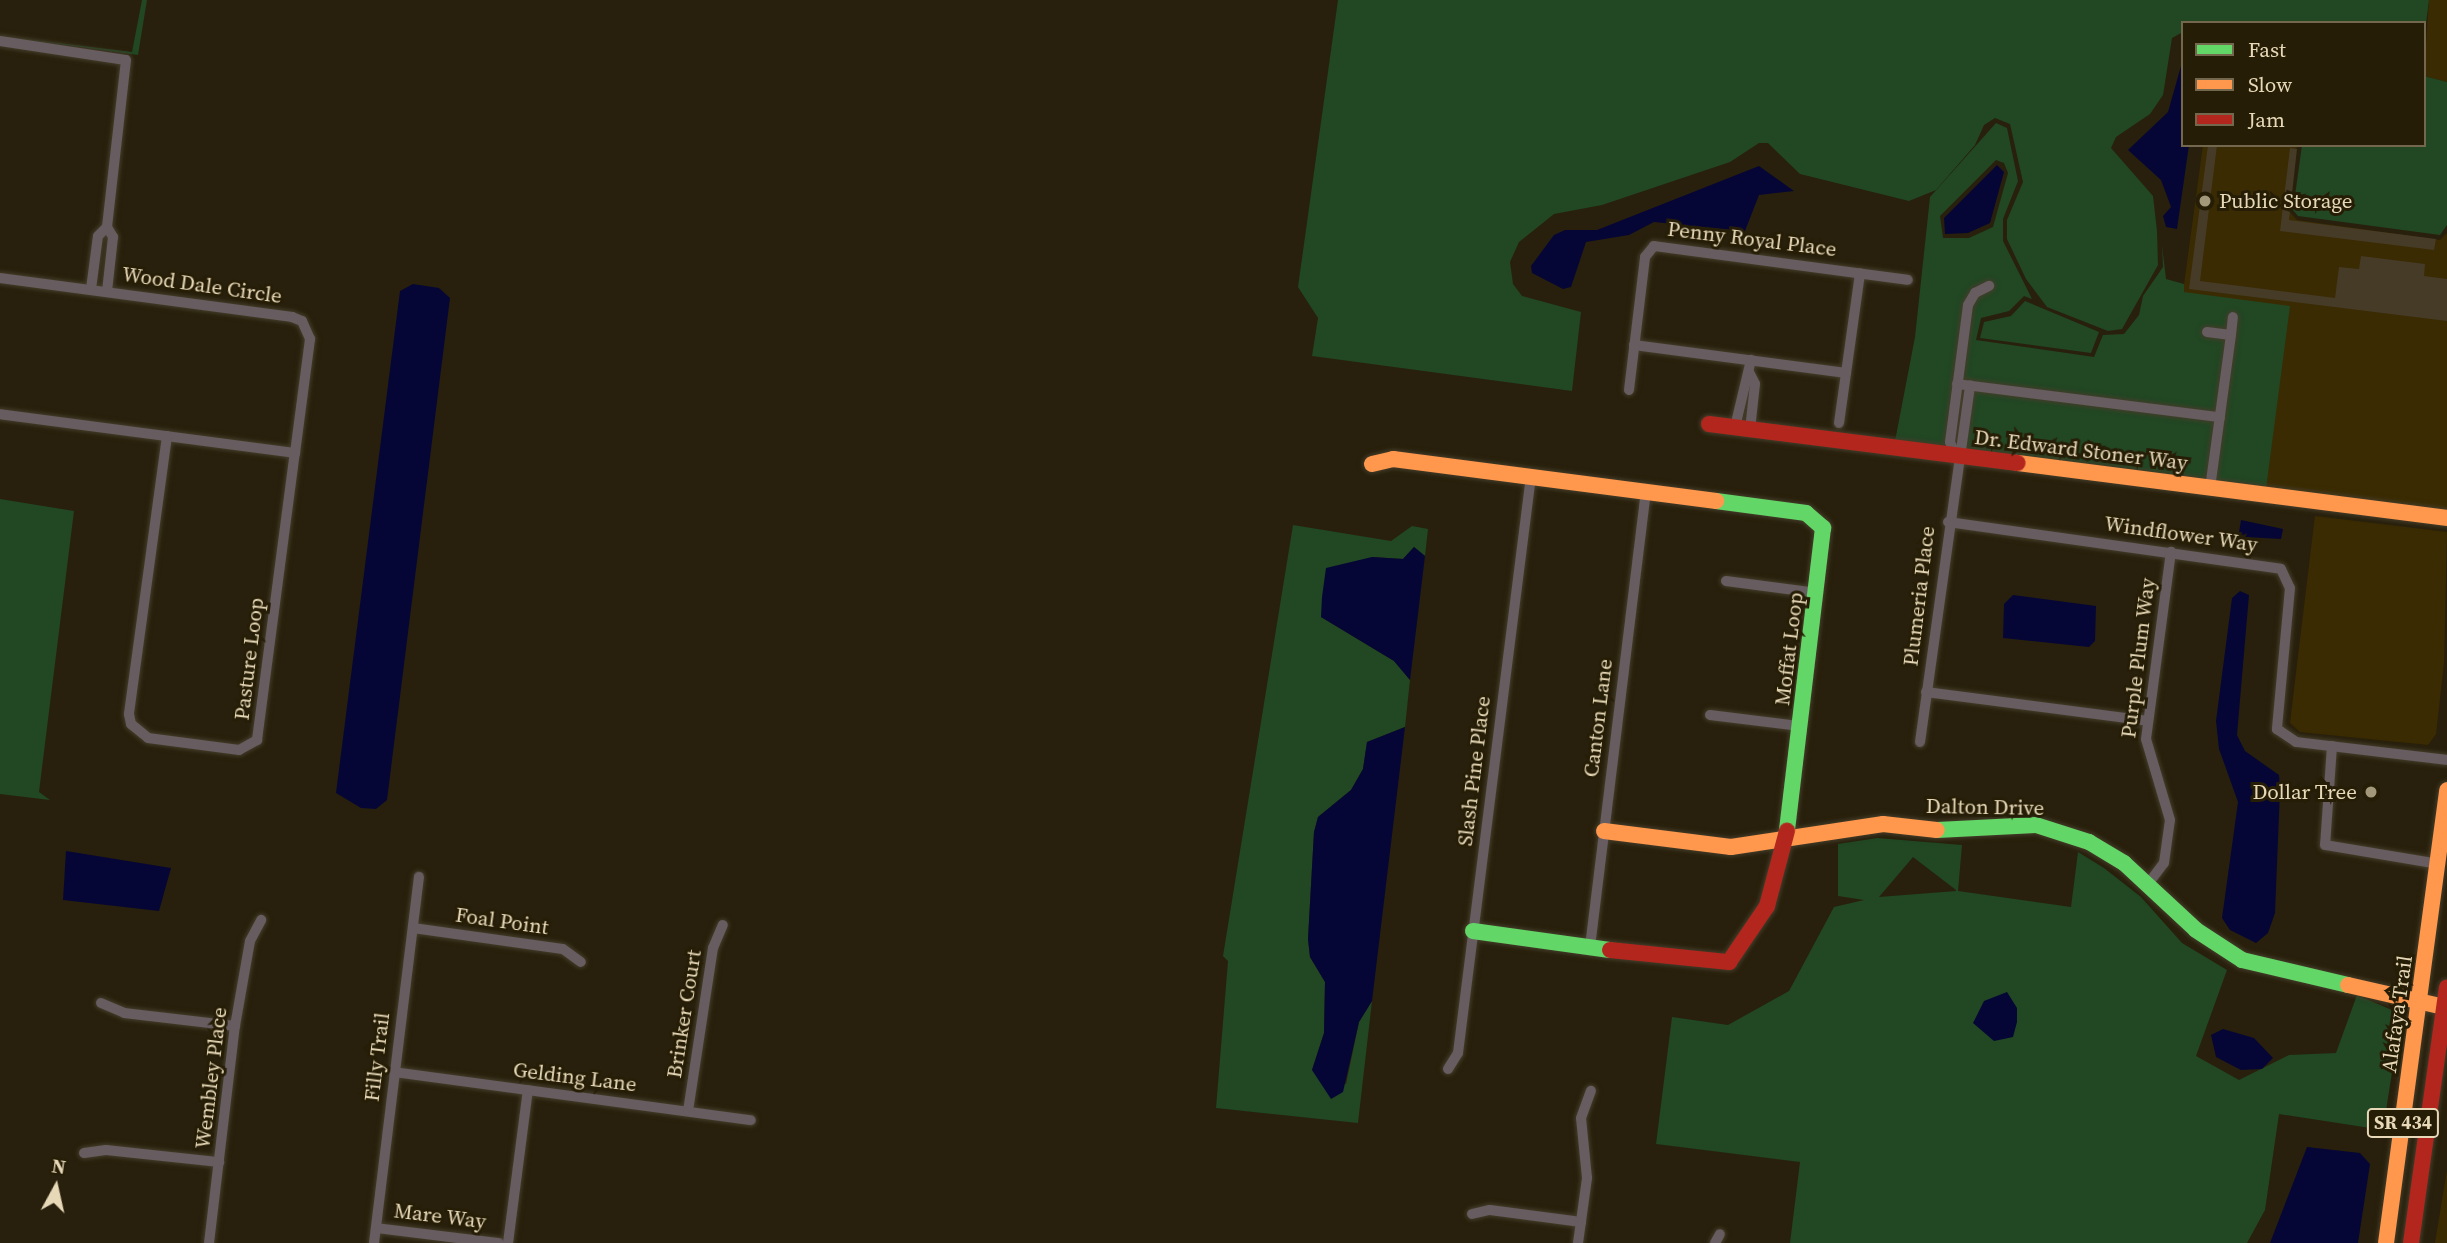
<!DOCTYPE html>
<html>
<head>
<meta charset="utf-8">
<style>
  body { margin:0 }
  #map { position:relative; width:2447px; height:1243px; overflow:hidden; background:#28200c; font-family:"Source Serif 4",serif }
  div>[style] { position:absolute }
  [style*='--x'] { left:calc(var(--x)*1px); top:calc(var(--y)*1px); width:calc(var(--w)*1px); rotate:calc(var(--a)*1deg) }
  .built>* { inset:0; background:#3a2b02 }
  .green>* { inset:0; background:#214723 }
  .water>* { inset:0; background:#050636 }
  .building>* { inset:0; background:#463b27 }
  .roads { filter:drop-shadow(0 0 2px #443d2a) drop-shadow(0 0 2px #443d2a) }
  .street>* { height:10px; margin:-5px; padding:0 5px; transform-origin:5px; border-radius:5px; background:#675c5f }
  .fast>* { height:16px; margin:-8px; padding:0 8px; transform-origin:8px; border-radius:8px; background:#63d668 }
  .slow>* { height:16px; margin:-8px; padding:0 8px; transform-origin:8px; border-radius:8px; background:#ff974d }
  .jam>* { height:16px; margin:-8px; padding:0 8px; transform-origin:8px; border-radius:8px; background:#b3261e }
  .dots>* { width:19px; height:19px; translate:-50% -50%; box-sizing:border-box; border:4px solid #261d07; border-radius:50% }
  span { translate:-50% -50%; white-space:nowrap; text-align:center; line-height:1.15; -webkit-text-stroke:6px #261d07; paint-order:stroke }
  .shield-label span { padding:2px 5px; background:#261d07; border:2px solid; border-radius:5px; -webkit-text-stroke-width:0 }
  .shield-label { font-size:19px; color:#e7d9b7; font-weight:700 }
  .poi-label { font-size:21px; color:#e7d9b7 }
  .left { translate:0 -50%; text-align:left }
  .right { translate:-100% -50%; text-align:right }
  .street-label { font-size:21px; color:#e7d9b7 }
  .legend { position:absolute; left:2181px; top:21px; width:245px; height:126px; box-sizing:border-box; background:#261d07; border:2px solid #73684d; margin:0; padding:9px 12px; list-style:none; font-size:21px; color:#e7d9b7 }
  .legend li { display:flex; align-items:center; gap:14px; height:35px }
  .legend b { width:35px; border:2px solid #73684d }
  .north { position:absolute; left:21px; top:1152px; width:70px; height:70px; -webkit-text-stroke:5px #261d07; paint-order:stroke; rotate:8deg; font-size:19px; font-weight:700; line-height:28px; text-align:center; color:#e7d9b7 }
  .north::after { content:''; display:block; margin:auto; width:24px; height:32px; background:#e7d9b7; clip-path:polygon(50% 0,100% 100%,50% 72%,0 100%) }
</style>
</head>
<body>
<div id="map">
  <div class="built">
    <i style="clip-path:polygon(2429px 0,2447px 0,2447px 82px,2424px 76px)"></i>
    <i style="clip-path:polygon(2203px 145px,2297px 145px,2288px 210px,2297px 220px,2440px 240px,2447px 233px,2447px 513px,2266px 489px,2183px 292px)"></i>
    <i style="clip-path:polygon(2315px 516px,2447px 532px,2444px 662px,2436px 734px,2428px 745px,2300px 732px,2290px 723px)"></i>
    <i style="clip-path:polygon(2447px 1170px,2447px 1243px,2435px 1243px)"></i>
  </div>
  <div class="green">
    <i style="clip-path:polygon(142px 0,147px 0,138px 55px,0 36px,132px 52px)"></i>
    <i style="clip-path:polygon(1338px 0,2429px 0,2424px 39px,2424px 23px,2183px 23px,2183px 32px,2172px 38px,2163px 95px,2150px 114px,2116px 137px,2111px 148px,2153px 196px,2157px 231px,2158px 265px,2122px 329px,2108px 331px,2047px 307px,2026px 279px,2007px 239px,2007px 220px,2023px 182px,2010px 124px,1995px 118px,1984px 125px,1975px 145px,1936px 190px,1909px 201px,1800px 174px,1768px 143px,1759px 143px,1730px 162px,1602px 205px,1554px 214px,1519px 242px,1510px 262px,1513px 284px,1522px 296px,1581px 312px,1572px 391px,1312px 356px,1318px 318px,1298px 287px)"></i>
    <i style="clip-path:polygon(2424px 76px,2447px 82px,2447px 225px,2440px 235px,2298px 216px,2293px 210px,2302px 145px,2424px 145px)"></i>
    <i style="clip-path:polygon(evenodd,1996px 123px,2007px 128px,2018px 181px,2003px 219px,2003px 241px,2032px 299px,2024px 296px,2009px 311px,1981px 318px,1976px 340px,2094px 357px,2103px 335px,2124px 334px,2139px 315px,2143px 296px,2163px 267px,2162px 245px,2166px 279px,2184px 284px,2184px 292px,2290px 306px,2266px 489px,1965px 451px,1971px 415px,1948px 413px,1947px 449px,1895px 441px,1915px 337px,1930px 197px,1996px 123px,1996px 160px,2004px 163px,2008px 173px,1993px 227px,1969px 238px,1943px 238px,1940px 216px,1996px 160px)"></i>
    <i style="clip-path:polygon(2025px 301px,2099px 332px,2091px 353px,1980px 338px,1984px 322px,2011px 316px)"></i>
    <i style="clip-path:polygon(0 499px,74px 511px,39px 792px,50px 800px,0 794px)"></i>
    <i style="clip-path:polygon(1293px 525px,1391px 541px,1412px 526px,1428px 529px,1425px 556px,1414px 547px,1403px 559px,1372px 557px,1321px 617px,1394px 661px,1410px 680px,1405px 727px,1367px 742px,1363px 769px,1351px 790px,1318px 817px,1314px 832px,1308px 939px,1310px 957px,1325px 982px,1324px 1033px,1312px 1070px,1346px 1084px,1359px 1022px,1372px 1001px,1358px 1123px,1216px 1108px,1228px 961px,1223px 956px)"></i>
    <i style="clip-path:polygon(evenodd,1877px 838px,1962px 845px,1958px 891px,2071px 907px,2078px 852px,2104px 868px,2141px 897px,2182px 943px,2227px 970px,2196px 1056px,2239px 1080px,2289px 1055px,2336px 1053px,2357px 995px,2401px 1014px,2383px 1130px,2279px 1114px,2265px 1210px,2247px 1243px,1790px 1243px,1800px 1162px,1656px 1144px,1672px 1017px,1728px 1025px,1789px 991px,1834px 907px,1864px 900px,1838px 896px,1838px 844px,1877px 838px,1913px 857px,1956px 890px,1956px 891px,1879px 897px,1913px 857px)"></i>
  </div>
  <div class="water">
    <i style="clip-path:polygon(2183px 59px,2183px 145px,2189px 145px,2177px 229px,2166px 227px,2163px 216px,2171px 207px,2161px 180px,2128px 150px,2168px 112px)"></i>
    <i style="clip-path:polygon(1997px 165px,2004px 172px,1990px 223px,1968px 233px,1945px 234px,1944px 218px)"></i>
    <i style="clip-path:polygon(1759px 166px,1794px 191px,1759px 195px,1745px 231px,1654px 222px,1629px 235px,1586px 242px,1571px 287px,1563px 289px,1532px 273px,1531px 266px,1554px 235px,1565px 230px,1597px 230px)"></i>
    <i style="clip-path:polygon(413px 284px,439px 288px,450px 298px,387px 800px,376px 809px,361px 808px,336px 793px,400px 291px)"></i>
    <i style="clip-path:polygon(2241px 520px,2283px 529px,2281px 539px,2245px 537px,2239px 533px)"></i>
    <i style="clip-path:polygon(1414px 547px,1425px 556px,1410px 680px,1394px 661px,1321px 617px,1322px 597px,1326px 568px,1372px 557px,1403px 559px)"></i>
    <i style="clip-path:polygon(2240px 591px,2249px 595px,2237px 735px,2245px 751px,2279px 775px,2280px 790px,2275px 913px,2268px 933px,2256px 943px,2230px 930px,2222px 918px,2238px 802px,2219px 749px,2216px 721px,2232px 598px)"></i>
    <i style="clip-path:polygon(2013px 595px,2096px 606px,2095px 641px,2089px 647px,2003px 638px,2004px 604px)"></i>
    <i style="clip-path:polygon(1405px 727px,1372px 1001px,1359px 1022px,1343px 1092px,1331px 1099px,1312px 1070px,1324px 1033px,1325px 982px,1310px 957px,1308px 939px,1314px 832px,1318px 817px,1351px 790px,1363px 769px,1367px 742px)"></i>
    <i style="clip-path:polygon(66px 851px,171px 868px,159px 911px,63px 900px)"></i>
    <i style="clip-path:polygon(2007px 992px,2017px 1008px,2017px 1022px,2013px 1037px,1994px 1041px,1973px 1023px,1984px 1001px)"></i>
    <i style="clip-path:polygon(2223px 1029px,2254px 1038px,2273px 1058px,2262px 1069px,2241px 1070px,2216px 1057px,2211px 1035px)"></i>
    <i style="clip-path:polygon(2307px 1147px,2360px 1153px,2370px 1164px,2358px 1243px,2270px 1243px)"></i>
  </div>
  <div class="building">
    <i style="clip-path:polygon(2208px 145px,2217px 145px,2200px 281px,2335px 298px,2339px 267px,2359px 269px,2361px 256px,2425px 264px,2424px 276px,2447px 279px,2447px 321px,2189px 289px)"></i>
    <i style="clip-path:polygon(2290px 148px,2297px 149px,2289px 220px,2436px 239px,2434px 250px,2280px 231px)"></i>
  </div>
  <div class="roads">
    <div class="street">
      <i style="--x:0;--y:41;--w:127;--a:8.6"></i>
      <i style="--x:126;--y:60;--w:168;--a:96.5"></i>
      <i style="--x:107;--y:227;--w:12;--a:59"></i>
      <i style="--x:113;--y:237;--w:54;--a:96.3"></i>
      <i style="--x:0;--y:278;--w:295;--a:7.6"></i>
      <i style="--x:292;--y:317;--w:11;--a:22"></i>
      <i style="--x:302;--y:321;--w:20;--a:66"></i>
      <i style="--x:310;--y:339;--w:115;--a:97.5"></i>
      <i style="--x:295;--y:453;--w:298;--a:-172.5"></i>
      <i style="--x:91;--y:289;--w:53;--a:-82.5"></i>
      <i style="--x:98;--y:236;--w:13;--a:-45"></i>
      <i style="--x:2207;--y:332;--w:24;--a:7"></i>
      <i style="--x:2231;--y:335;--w:154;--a:97.8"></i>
      <i style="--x:2231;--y:335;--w:18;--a:-84"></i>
      <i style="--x:1634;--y:345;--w:214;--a:7.5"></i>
      <i style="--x:1749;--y:372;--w:13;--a:63"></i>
      <i style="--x:1755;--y:384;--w:45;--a:96.3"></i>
      <i style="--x:1957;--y:384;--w:265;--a:7.2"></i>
      <i style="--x:1629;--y:390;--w:134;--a:-83.1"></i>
      <i style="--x:1645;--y:257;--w:14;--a:-51"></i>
      <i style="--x:1654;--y:246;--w:256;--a:7.6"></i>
      <i style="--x:1839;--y:423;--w:151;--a:-82"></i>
      <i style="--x:1735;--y:427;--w:69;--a:-76.6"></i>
      <i style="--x:167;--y:436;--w:281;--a:97.8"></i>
      <i style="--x:129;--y:714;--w:10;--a:79"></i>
      <i style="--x:131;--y:724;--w:22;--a:39"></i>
      <i style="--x:148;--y:738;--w:92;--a:7.5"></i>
      <i style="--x:239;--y:750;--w:21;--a:-29"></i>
      <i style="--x:257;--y:740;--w:290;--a:-82.5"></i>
      <i style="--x:1956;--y:455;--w:14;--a:-115"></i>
      <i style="--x:1950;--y:442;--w:138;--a:-82.5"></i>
      <i style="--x:1968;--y:305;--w:14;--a:-60"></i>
      <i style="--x:1975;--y:293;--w:16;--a:-27"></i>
      <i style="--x:1948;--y:522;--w:336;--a:8"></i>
      <i style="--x:2281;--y:569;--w:21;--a:65"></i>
      <i style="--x:2290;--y:588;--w:142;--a:95.3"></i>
      <i style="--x:2277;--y:729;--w:23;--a:34"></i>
      <i style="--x:2296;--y:742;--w:152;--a:6.8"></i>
      <i style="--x:1726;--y:581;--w:92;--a:7.5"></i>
      <i style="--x:1926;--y:692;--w:224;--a:7.4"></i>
      <i style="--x:1710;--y:715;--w:91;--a:7"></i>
      <i style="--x:1920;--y:742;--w:360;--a:-82"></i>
      <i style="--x:2332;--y:746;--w:99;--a:94"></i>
      <i style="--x:2325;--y:845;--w:115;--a:9.5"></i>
      <i style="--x:2148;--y:884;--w:26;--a:-53"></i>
      <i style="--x:2164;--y:863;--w:43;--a:-82.1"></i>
      <i style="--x:2170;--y:820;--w:84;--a:-106.5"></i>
      <i style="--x:2146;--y:739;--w:189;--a:-82.4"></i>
      <i style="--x:413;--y:928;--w:151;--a:8"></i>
      <i style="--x:563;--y:949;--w:22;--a:36"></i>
      <i style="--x:1590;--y:947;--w:458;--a:-83"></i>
      <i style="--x:101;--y:1003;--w:25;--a:23"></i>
      <i style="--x:124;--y:1013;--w:112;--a:6.7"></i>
      <i style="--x:1448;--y:1069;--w:19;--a:-58"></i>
      <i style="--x:1458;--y:1053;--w:582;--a:-82.79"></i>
      <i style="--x:394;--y:1072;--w:360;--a:7.7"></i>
      <i style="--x:688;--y:1111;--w:165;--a:-81.3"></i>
      <i style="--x:713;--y:948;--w:25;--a:-67"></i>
      <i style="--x:84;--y:1153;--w:22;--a:-8"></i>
      <i style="--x:106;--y:1150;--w:114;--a:6.1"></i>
      <i style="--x:1472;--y:1214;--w:18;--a:-13"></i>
      <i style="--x:1490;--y:1210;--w:92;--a:7.5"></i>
      <i style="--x:376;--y:1228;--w:124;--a:7"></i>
      <i style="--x:209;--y:1243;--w:219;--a:-83.2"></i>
      <i style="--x:235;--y:1026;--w:86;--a:-80"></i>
      <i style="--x:250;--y:941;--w:24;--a:-62"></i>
      <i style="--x:374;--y:1243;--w:369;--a:-83"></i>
      <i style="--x:508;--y:1243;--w:154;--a:-82.6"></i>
      <i style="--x:1578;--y:1243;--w:66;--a:-82.1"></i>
      <i style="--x:1587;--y:1178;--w:60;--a:-95.7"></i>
      <i style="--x:1581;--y:1118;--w:29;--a:-70"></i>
      <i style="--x:1715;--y:1243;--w:10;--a:-61"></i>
    </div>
    <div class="fast">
      <i style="--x:1716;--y:501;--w:91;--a:7.6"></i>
      <i style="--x:1806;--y:513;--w:23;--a:41"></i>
      <i style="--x:1823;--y:528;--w:305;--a:96.8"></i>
      <i style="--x:1937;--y:830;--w:99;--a:-2.9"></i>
      <i style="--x:2036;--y:825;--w:56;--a:17.8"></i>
      <i style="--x:2089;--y:842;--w:41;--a:31"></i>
      <i style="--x:2124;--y:863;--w:98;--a:42.9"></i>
      <i style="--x:2196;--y:930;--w:55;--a:33.1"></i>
      <i style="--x:2242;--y:960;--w:109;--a:13.3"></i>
      <i style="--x:1473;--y:931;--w:138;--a:7.9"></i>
    </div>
    <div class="slow">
      <i style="--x:2018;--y:463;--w:433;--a:7.3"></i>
      <i style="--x:1372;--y:464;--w:22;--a:-13"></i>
      <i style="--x:1393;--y:459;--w:326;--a:7.4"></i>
      <i style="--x:1604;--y:831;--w:128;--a:7.2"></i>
      <i style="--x:1731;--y:847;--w:154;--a:-8.6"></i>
      <i style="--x:1883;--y:824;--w:54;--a:6.3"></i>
      <i style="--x:2348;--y:985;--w:98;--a:12.9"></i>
      <i style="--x:2386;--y:1243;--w:457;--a:-82.3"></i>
    </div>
    <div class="jam">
      <i style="--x:1709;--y:424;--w:311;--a:7.2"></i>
      <i style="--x:1610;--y:950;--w:120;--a:5.8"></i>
      <i style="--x:1729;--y:962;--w:68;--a:-55.8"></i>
      <i style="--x:1767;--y:906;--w:78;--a:-75.1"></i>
      <i style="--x:2411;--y:1243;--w:258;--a:-82"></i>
    </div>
  </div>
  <div class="dots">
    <i style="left:2205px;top:201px;background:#a4987b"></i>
    <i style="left:2371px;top:792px;background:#a4987b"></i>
  </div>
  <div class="shield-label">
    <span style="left:2403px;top:1123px">SR 434</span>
  </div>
  <div class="poi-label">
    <span class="left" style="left:2219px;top:201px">Public Storage</span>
    <span class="right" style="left:2357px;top:792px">Dollar Tree</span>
  </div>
  <div class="street-label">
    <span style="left:1752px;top:239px;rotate:7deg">Penny Royal Place</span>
    <span style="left:202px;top:285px;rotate:8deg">Wood Dale Circle</span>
    <span style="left:2081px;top:450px;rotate:7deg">Dr. Edward Stoner Way</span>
    <span style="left:2181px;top:534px;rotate:8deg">Windflower Way</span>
    <span style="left:1919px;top:596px;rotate:-83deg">Plumeria Place</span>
    <span style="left:1789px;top:649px;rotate:-83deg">Moffat Loop</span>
    <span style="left:2138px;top:658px;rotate:-83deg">Purple Plum Way</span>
    <span style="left:249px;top:659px;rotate:-83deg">Pasture Loop</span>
    <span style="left:1598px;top:718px;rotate:-83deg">Canton Lane</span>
    <span style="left:1474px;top:771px;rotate:-83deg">Slash Pine Place</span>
    <span style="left:1985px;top:807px;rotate:1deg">Dalton Drive</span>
    <span style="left:502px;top:921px;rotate:8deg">Foal Point</span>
    <span style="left:684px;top:1014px;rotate:-81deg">Brinker Court</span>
    <span style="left:2397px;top:1014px;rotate:-82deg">Alafaya Trail</span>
    <span style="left:377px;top:1057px;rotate:-83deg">Filly Trail</span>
    <span style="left:575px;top:1077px;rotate:7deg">Gelding Lane</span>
    <span style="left:211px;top:1078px;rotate:-83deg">Wembley Place</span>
    <span style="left:440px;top:1216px;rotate:7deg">Mare Way</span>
  </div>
  <ul class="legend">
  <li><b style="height:9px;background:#63d668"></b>Fast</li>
  <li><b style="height:9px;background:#ff974d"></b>Slow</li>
  <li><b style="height:9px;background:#b3261e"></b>Jam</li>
  </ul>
  <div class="north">N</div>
</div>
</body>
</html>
